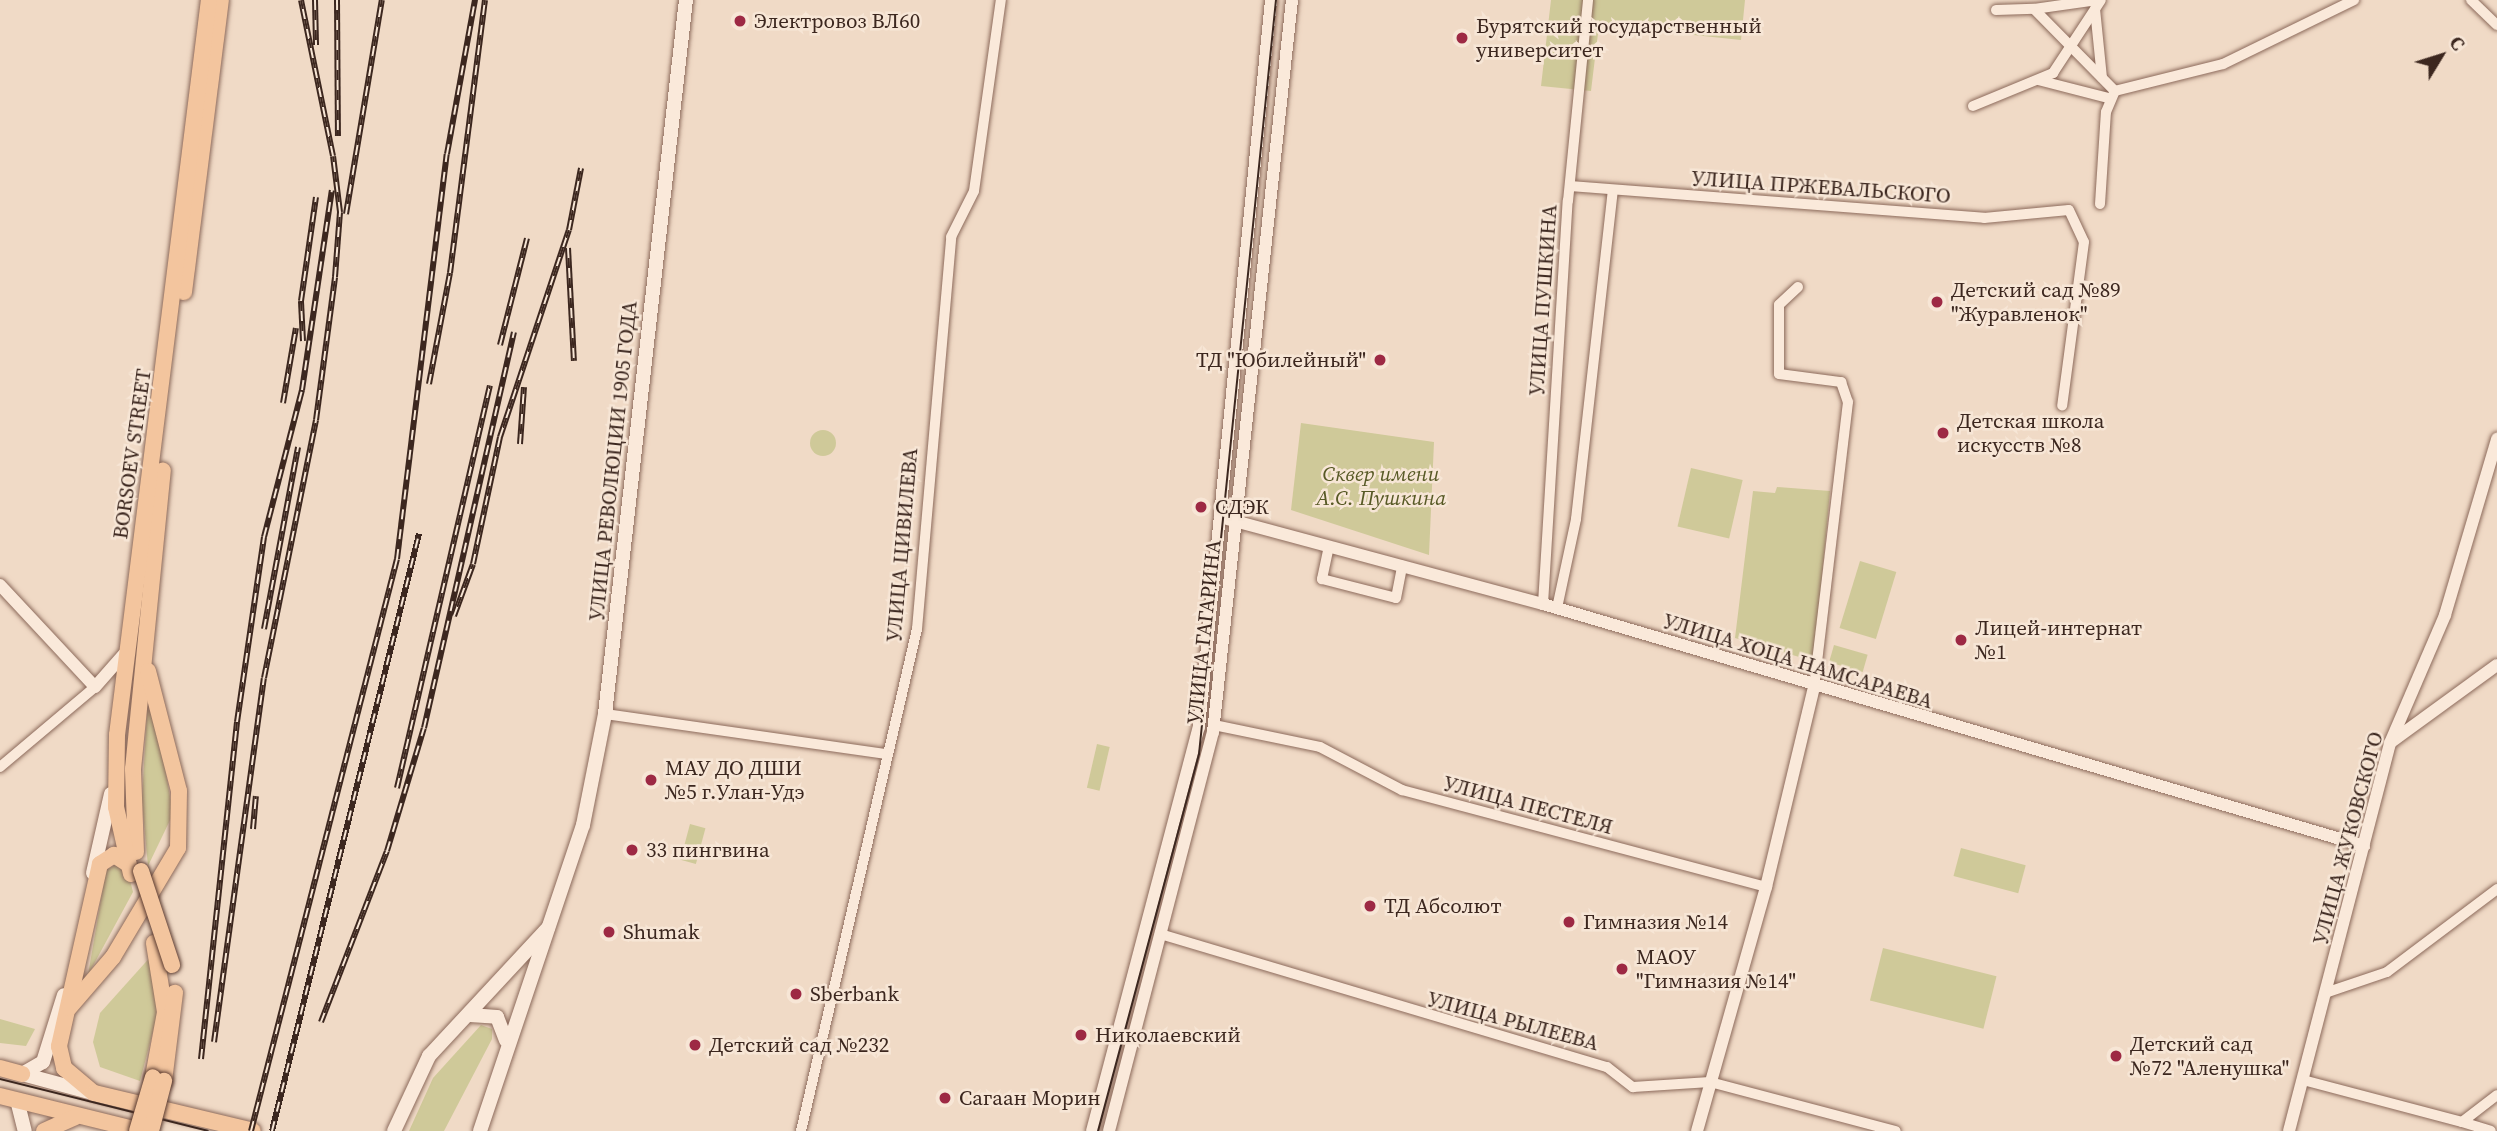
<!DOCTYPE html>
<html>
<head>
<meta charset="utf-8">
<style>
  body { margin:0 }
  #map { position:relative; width:2497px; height:1131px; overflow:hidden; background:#f0dac6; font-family:"Source Serif 4",serif }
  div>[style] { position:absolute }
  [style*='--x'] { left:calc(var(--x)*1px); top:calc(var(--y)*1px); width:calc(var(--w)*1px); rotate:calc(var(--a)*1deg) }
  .green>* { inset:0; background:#cfc999; transform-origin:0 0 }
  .round { border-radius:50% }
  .roads { filter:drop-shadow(0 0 2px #8c6a5b) drop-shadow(0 0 2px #8c6a5b) }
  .minor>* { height:10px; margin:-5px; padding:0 5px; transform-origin:5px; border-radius:5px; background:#fae9da }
  .tertiary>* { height:12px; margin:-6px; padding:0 6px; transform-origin:6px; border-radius:6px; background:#fae9da }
  .secondary>* { height:14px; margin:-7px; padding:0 7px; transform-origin:7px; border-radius:7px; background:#fae9da }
  .primary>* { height:16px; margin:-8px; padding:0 8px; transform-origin:8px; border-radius:8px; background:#f3c59e }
  .tram>* { height:2px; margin:-1px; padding:0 1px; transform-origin:1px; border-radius:1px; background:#3c271f }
  .rail>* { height:6px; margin-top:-3px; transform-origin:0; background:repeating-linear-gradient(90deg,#f7e6d6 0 10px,#3c271f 0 20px); box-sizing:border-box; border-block:2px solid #3c271f }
  .bridges { filter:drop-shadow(0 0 2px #5a3a2f) drop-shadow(0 0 2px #5a3a2f) }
  .primary-bridge>* { height:16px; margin:-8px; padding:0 8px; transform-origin:8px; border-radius:8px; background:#f3c59e }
  .dots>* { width:19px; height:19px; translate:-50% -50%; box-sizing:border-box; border:4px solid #f7e6d6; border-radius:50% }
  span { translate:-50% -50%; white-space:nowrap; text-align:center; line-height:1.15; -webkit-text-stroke:5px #f7e6d6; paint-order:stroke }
  .poi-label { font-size:21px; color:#3c271f }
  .left { translate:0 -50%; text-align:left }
  .right { translate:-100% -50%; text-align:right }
  .street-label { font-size:21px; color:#3c271f }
  .park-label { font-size:21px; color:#575925; font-style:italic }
  .north { position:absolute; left:2406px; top:21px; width:70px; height:70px; -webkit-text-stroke:5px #f7e6d6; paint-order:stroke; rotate:52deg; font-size:19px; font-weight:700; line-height:28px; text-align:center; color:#3c271f }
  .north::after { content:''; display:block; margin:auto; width:24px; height:32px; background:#3c271f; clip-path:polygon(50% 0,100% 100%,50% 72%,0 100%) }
</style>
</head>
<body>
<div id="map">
  <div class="green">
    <i style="clip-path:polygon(1551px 0,1745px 0,1741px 40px,1599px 25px,1591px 91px,1541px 86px)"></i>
    <i style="clip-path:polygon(1301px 423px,1434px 442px,1429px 555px,1291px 510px)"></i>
    <i class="round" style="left:810px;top:430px;width:26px;height:26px"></i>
    <i style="left:1691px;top:468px;width:53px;height:60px;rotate:13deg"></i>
    <i style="clip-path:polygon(1777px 487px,1830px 491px,1815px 654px,1806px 659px,1735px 638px,1753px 491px,1775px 493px)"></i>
    <i style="left:1860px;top:561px;width:38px;height:70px;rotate:17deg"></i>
    <i style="left:1834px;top:645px;width:35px;height:18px;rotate:16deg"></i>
    <i style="clip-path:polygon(147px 710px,155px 710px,173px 814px,148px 866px,142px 801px)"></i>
    <i style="left:1097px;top:744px;width:13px;height:45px;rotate:13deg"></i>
    <i style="left:690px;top:824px;width:16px;height:37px;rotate:15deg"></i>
    <i style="left:1961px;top:848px;width:67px;height:29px;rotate:15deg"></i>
    <i style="clip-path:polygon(117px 864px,128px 872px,133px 892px,88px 975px,106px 870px)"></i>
    <i style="left:1883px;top:948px;width:117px;height:54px;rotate:14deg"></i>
    <i style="clip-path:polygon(153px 954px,157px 1016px,140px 1081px,100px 1067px,93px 1042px,100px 1013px)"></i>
    <i style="clip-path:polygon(0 1019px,35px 1029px,26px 1046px,0 1043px)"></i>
    <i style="clip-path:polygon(481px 1025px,492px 1029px,492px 1039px,444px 1131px,409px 1131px,433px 1078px)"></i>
  </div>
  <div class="roads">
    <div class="minor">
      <i style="--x:2471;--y:0;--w:36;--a:44"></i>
      <i style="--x:2034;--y:9;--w:64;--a:-8.1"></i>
      <i style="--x:2095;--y:9;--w:69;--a:84.2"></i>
      <i style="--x:1996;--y:10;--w:38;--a:-2"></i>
      <i style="--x:2034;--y:9;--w:115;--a:45.4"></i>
      <i style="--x:2038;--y:80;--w:72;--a:14.4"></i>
      <i style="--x:1973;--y:106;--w:87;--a:-22.4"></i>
      <i style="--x:2053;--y:73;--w:87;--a:-56.7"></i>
      <i style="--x:1570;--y:186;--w:415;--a:4.4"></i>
      <i style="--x:1984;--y:218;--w:85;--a:-5.4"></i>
      <i style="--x:2069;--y:210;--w:35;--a:65"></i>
      <i style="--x:2084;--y:242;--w:165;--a:97.6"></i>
      <i style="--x:2100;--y:204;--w:92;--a:-86.3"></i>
      <i style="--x:2106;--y:112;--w:23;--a:-67"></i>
      <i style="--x:2115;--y:91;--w:111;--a:-14"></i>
      <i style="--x:2223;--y:64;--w:146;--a:-26"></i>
      <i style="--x:1798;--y:287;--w:26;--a:137"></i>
      <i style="--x:1779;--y:305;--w:69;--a:90"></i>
      <i style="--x:1779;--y:374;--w:63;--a:7.4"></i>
      <i style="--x:1841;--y:382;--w:21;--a:71"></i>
      <i style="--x:1848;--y:402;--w:287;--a:96.8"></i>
      <i style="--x:1329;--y:546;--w:34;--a:102"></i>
      <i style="--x:1322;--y:579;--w:76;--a:14.4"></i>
      <i style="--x:1396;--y:598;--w:33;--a:-79"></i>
      <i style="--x:1543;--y:604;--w:404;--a:-86.5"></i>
      <i style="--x:1568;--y:201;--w:202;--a:-84.3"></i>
      <i style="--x:1557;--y:608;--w:91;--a:-77.9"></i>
      <i style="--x:1576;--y:519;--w:331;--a:-83.6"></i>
      <i style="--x:605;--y:714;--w:283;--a:8.1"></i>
      <i style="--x:1214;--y:725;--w:108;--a:11.7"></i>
      <i style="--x:1320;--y:747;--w:93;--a:27.7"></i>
      <i style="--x:1402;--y:790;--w:377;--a:14.9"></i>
      <i style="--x:0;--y:767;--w:124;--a:-40.1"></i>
      <i style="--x:1160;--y:934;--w:466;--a:16.6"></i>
      <i style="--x:1607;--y:1067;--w:33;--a:38"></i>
      <i style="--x:1633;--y:1087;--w:77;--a:-3.7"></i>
      <i style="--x:1710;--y:1082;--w:192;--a:14.8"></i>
      <i style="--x:2328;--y:992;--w:62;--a:-18.7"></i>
      <i style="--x:2387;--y:972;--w:138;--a:-37"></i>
      <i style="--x:2303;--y:1080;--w:164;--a:14.8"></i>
      <i style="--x:2462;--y:1122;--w:44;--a:-37.6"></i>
      <i style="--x:2462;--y:1122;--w:30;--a:17"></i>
      <i style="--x:801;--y:1131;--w:515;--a:-76.99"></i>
      <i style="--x:917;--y:629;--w:393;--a:-85"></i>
      <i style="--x:951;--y:237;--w:51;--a:-63.4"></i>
      <i style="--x:974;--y:191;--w:193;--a:-82"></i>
    </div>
    <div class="tertiary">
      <i style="--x:1220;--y:517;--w:335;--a:15.1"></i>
      <i style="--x:1543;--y:604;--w:856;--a:16.42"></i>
      <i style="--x:0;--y:585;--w:139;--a:47"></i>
      <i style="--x:95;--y:687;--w:44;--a:-48.7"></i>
      <i style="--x:2391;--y:742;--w:131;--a:-36"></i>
      <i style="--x:1092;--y:1131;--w:418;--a:-75.2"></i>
      <i style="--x:1199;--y:727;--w:731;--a:-84.34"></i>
      <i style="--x:1109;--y:1131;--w:412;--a:-75.4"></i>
      <i style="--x:1213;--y:732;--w:736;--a:-83.84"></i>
      <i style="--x:1697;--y:1131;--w:254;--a:-74.2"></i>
      <i style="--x:1766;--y:887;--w:206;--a:-76.5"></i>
      <i style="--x:2289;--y:1131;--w:401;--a:-75.4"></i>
      <i style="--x:2390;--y:743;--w:139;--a:-66.7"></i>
      <i style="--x:2445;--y:615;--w:184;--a:-73.5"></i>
    </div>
    <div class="secondary">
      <i style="--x:93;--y:873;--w:81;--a:-77.2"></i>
      <i style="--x:470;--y:1015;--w:27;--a:4"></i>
      <i style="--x:497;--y:1017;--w:25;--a:69"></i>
      <i style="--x:22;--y:1074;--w:24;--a:-30"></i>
      <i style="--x:43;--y:1062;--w:70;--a:-72.6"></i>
      <i style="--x:22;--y:1074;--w:73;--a:15"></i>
      <i style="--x:17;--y:1100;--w:32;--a:76"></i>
      <i style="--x:394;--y:1131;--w:83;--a:-65"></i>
      <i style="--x:429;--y:1056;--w:175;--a:-47.1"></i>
      <i style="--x:480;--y:1131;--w:323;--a:-71.4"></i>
      <i style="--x:583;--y:825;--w:113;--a:-78.8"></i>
      <i style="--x:605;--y:714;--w:719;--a:-83.53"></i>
    </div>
    <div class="primary">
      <i style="--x:184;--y:292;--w:294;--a:-82.8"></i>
      <i style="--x:136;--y:852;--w:83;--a:-92.1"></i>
      <i style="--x:133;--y:769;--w:300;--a:-84.3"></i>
      <i style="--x:128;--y:864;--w:17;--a:-147"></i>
      <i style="--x:114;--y:855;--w:17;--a:147"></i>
      <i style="--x:100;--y:864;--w:187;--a:102.7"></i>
      <i style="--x:59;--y:1046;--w:23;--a:77"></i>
      <i style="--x:64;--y:1068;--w:39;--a:40"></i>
      <i style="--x:94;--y:1093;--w:163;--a:13.4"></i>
      <i style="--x:131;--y:874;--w:69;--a:-102.6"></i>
      <i style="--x:116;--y:807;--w:72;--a:-89.2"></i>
      <i style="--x:117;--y:735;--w:741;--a:-82.87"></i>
      <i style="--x:69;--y:1008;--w:67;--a:-49.2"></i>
      <i style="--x:113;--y:957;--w:127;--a:-59.2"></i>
      <i style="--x:178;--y:848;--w:57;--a:-89"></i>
      <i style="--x:179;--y:791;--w:124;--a:-104.5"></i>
      <i style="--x:0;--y:1068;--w:23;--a:15"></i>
      <i style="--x:153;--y:1077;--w:66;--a:-79.5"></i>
      <i style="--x:165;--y:1012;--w:70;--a:-99.1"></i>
      <i style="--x:164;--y:1081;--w:89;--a:-82.9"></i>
      <i style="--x:0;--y:1096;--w:145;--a:13.9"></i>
      <i style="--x:44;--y:1131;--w:34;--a:-24"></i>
    </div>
  </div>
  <div class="tram">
    <i style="--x:0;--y:1079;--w:214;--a:14"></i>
    <i style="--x:1098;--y:1131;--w:390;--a:-75"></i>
    <i style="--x:1199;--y:754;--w:758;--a:-84.17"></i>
  </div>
  <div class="rail">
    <i style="--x:315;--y:0;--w:45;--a:88.7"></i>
    <i style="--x:337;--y:0;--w:136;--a:89.6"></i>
    <i style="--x:346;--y:214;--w:217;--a:-80.5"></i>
    <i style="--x:568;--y:248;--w:113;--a:87"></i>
    <i style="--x:303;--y:341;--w:40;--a:-92.9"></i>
    <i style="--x:301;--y:301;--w:105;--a:-81.8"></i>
    <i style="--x:500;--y:345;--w:110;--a:-75.8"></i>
    <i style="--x:429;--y:384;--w:113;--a:-79.3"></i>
    <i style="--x:450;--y:273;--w:275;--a:-82.7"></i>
    <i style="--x:283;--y:403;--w:76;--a:-80.2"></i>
    <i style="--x:520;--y:444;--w:57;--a:-86"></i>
    <i style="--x:454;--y:616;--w:55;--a:-69.9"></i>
    <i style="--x:473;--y:564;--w:130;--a:-78"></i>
    <i style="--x:500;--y:437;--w:218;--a:-71.6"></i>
    <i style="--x:569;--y:230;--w:63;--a:-79"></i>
    <i style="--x:264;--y:629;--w:185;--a:-79.4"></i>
    <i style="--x:397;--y:788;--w:413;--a:-77"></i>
    <i style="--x:253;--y:829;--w:33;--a:-85"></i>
    <i style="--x:321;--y:1022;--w:183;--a:-68.9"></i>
    <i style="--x:387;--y:851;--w:128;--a:-73.3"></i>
    <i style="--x:424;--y:728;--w:406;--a:-77.2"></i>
    <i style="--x:214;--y:1042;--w:367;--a:-82.2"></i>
    <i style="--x:264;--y:678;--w:263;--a:-78.6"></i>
    <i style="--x:316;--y:420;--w:144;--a:-82.4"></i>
    <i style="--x:335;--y:277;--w:65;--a:-85.6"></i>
    <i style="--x:340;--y:212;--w:56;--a:-97.1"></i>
    <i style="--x:333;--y:156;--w:159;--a:-101.6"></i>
    <i style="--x:201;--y:1059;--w:339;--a:-83.9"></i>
    <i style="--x:237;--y:722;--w:187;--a:-81.7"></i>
    <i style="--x:264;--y:537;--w:152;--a:-75.5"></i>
    <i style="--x:302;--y:390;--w:202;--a:-81.5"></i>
    <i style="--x:251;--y:1131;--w:590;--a:-75.68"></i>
    <i style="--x:397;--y:559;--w:408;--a:-83"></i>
    <i style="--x:447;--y:154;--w:157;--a:-79.7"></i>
    <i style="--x:272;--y:1131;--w:615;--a:-76.17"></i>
  </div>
  <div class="bridges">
    <div class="primary-bridge">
      <i style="--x:141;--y:871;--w:99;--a:71.7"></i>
      <i style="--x:137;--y:1131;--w:56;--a:-73.5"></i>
      <i style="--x:151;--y:1131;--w:52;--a:-75.4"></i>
    </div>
  </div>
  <div class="dots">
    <i style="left:740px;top:21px;background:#9d2944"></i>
    <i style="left:1462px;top:38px;background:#9d2944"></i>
    <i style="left:1937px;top:302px;background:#9d2944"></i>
    <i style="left:1380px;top:360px;background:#9d2944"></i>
    <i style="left:1943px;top:433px;background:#9d2944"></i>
    <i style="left:1201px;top:507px;background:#9d2944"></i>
    <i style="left:1961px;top:640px;background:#9d2944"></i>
    <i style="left:651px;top:780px;background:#9d2944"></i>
    <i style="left:632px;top:850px;background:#9d2944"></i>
    <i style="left:1370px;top:906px;background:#9d2944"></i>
    <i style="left:1569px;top:922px;background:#9d2944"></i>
    <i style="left:609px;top:932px;background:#9d2944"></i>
    <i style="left:1622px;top:969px;background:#9d2944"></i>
    <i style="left:796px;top:994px;background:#9d2944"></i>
    <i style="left:1081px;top:1035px;background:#9d2944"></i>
    <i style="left:695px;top:1045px;background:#9d2944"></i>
    <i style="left:2116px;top:1056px;background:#9d2944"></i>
    <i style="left:945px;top:1098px;background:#9d2944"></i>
  </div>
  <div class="poi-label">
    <span class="left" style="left:754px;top:21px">Электровоз ВЛ60</span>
    <span class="left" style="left:1476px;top:38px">Бурятский государственный<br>университет</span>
    <span class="left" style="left:1951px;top:302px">Детский сад №89<br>"Журавленок"</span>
    <span class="right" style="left:1366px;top:360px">ТД "Юбилейный"</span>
    <span class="left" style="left:1957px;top:433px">Детская школа<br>искусств №8</span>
    <span class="left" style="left:1215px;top:507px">СДЭК</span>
    <span class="left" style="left:1975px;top:640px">Лицей-интернат<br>№1</span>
    <span class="left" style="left:665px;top:780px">МАУ ДО ДШИ<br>№5 г.Улан-Удэ</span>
    <span class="left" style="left:646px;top:850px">33 пингвина</span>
    <span class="left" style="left:1384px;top:906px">ТД Абсолют</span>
    <span class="left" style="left:1583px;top:922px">Гимназия №14</span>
    <span class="left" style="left:623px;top:932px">Shumak</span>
    <span class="left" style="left:1636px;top:969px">МАОУ<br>"Гимназия №14"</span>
    <span class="left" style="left:810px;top:994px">Sberbank</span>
    <span class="left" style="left:1095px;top:1035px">Николаевский</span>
    <span class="left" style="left:2130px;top:1056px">Детский сад<br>№72 "Аленушка"</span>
    <span class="left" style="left:709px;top:1045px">Детский сад №232</span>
    <span class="left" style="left:959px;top:1098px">Сагаан Морин</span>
  </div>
  <div class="street-label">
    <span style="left:1821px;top:187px;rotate:4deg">УЛИЦА ПРЖЕВАЛЬСКОГО</span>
    <span style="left:1543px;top:300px;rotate:-86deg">УЛИЦА ПУШКИНА</span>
    <span style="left:132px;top:454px;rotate:-82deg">BORSOEV STREET</span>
    <span style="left:613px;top:461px;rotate:-84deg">УЛИЦА РЕВОЛЮЦИИ 1905 ГОДА</span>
    <span style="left:902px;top:545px;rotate:-85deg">УЛИЦА ЦИВИЛЕВА</span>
    <span style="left:1204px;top:632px;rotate:-84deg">УЛИЦА ГАГАРИНА</span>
    <span style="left:1798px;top:661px;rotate:17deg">УЛИЦА ХОЦА НАМСАРАЕВА</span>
    <span style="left:1528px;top:805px;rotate:15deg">УЛИЦА ПЕСТЕЛЯ</span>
    <span style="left:2348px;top:838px;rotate:-75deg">УЛИЦА ЖУКОВСКОГО</span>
    <span style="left:1513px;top:1021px;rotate:15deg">УЛИЦА РЫЛЕЕВА</span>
  </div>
  <div class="park-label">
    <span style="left:1381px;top:486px">Сквер имени<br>А.С. Пушкина</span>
  </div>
  <div class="north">С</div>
</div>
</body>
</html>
